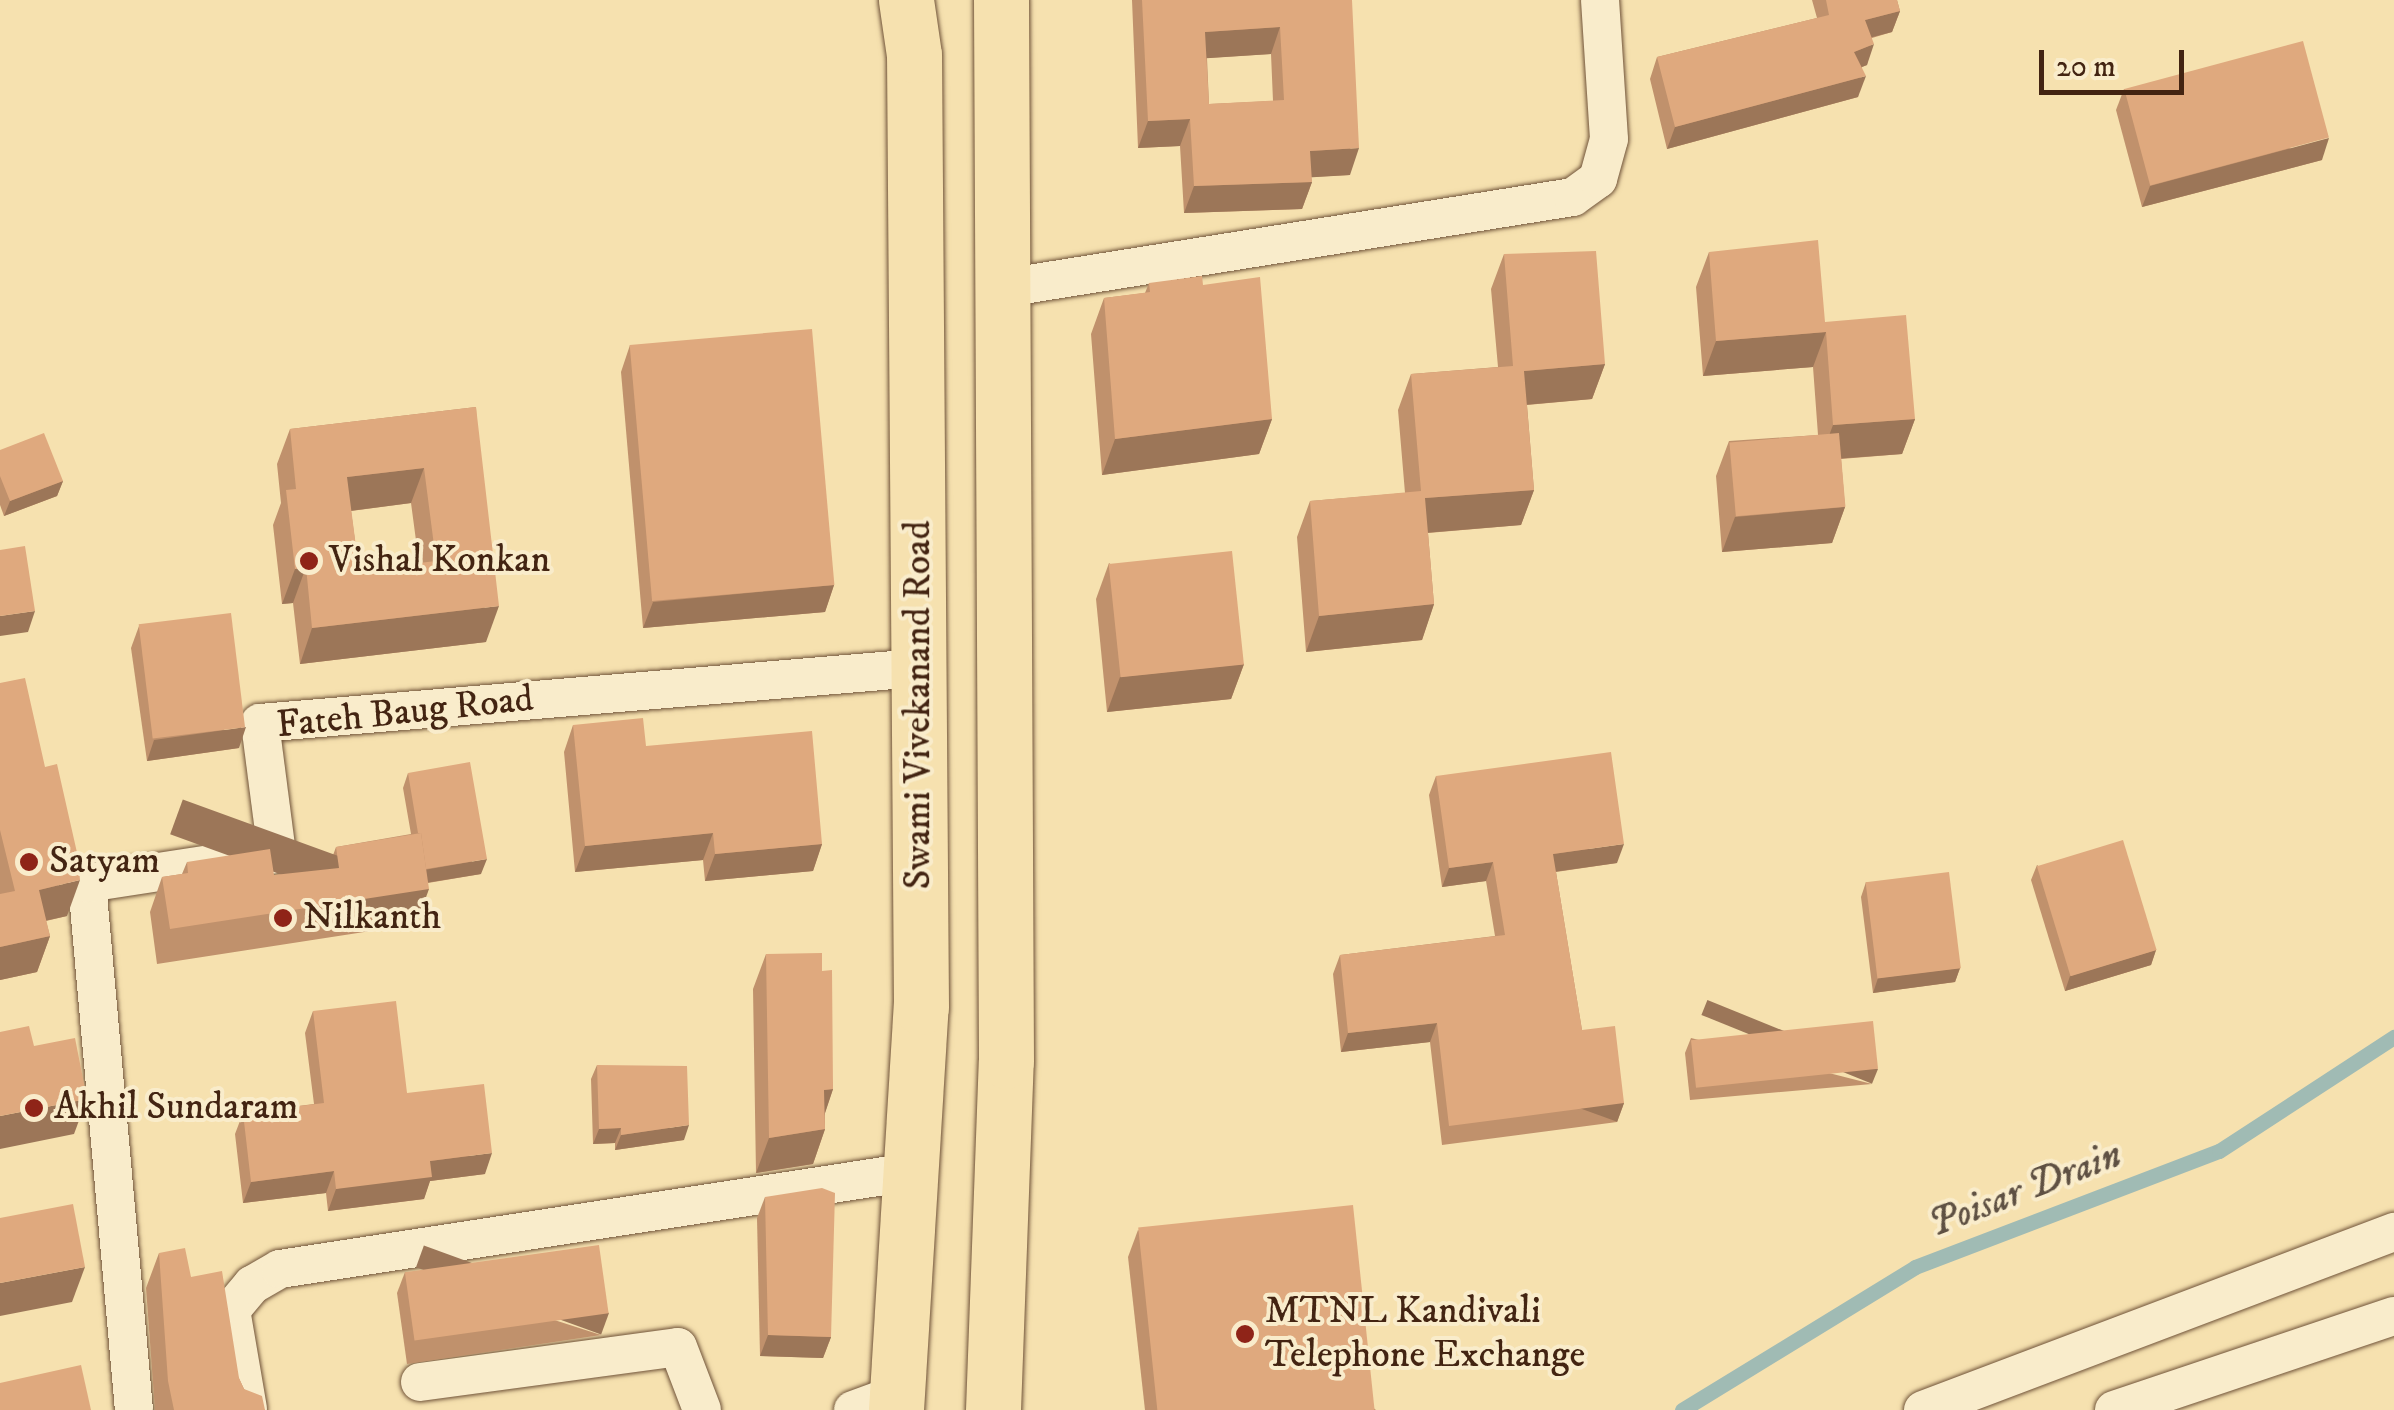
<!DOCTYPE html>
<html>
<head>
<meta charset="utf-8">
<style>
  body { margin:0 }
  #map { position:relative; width:2394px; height:1410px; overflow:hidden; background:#f6e1af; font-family:"IM FELL DW Pica",serif }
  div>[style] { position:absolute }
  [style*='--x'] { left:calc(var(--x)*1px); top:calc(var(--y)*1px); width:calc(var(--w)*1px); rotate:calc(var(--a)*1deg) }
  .stream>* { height:15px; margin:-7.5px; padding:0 7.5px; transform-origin:7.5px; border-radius:7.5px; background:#a0bbb4 }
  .roads { filter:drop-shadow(0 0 2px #705339) drop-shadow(0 0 2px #705339) }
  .minor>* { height:38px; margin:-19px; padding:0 19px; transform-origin:19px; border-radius:19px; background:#f9eccb }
  .primary>* { height:55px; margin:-27.5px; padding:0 27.5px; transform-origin:27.5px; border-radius:27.5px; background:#f6e1af }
  .wall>* { inset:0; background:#c0916c }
  .shaded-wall>* { inset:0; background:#9c7658; transform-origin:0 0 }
  .building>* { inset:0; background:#dfa97e; transform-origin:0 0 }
  .dots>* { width:28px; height:28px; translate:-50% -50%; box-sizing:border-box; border:5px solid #f9eccb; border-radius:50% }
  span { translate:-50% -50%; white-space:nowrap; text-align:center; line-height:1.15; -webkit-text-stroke:8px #f9eccb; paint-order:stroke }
  .poi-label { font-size:38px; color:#432412 }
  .left { translate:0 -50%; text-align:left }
  .street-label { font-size:38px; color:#432412 }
  .water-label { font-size:40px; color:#5f5143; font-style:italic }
  .scale { position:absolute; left:2039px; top:50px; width:145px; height:45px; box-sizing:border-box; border:5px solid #432412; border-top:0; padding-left:12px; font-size:30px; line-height:35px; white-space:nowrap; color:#432412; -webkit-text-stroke:8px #f9eccb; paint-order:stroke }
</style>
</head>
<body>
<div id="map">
  <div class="stream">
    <i style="--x:1682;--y:1410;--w:273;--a:-31.5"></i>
    <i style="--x:1915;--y:1267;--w:325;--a:-20.9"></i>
    <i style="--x:2219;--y:1151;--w:209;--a:-33.1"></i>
  </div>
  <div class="roads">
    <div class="minor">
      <i style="--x:1004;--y:288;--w:576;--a:-9.09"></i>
      <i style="--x:1573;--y:197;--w:31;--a:-36"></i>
      <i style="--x:1598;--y:179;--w:41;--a:-74.6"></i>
      <i style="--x:1609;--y:139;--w:139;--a:-93.7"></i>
      <i style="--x:420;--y:1382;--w:260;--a:-7.7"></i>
      <i style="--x:678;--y:1347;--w:67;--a:69.1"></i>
      <i style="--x:248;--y:1409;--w:100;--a:-99.7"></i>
      <i style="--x:231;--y:1310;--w:33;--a:-50"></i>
      <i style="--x:252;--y:1285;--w:32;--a:-30"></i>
      <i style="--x:280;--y:1269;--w:637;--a:-8.75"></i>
      <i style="--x:134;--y:1410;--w:529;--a:-95.1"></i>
      <i style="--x:87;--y:883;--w:192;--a:-8.7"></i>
      <i style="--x:277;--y:854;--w:132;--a:-97.4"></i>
      <i style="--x:260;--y:723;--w:660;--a:-4.78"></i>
      <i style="--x:853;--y:1410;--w:47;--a:-20"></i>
      <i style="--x:1923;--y:1410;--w:504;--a:-20.7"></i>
      <i style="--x:2114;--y:1410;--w:295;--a:-18.6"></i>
    </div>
    <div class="primary">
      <i style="--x:896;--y:1410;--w:404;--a:-86.5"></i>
      <i style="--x:921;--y:1007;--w:952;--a:-90.42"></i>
      <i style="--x:914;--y:55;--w:56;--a:-98.3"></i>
      <i style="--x:993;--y:1410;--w:349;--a:-87.9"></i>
      <i style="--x:1006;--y:1061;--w:1061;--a:-90.27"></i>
    </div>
  </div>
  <div class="wall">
    <i style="clip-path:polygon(evenodd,1132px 0,1352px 0,1350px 175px,1311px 177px,1312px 182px,1302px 209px,1184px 213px,1180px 146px,1138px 148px,1132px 0,1271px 54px,1273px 101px,1209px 104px,1207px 58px,1271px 54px)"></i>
    <i style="clip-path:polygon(1812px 0,1897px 0,1900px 11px,1892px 32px,1872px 38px,1867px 65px,1862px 67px,1858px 97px,1667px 149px,1650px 79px,1657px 57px,1817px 18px)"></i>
    <i style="clip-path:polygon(2124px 89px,2322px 160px,2142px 207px,2116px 110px)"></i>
    <i style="clip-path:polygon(1709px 252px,1825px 322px,1915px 419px,1902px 454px,1841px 459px,1845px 507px,1832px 543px,1722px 552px,1716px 476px,1729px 441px,1818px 435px,1813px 367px,1703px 376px,1696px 287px)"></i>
    <i style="clip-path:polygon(1504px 254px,1605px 364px,1592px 399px,1527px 405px,1534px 490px,1521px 525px,1428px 533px,1434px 604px,1422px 640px,1306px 652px,1297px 537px,1310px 501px,1405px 493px,1398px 410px,1411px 374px,1498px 367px,1491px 289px)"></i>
    <i style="clip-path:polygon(1149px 283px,1203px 285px,1272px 419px,1259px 454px,1102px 475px,1091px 334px,1104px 298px,1145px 293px)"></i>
    <i style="clip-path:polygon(630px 345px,834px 585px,825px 612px,643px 628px,621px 372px)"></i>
    <i style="clip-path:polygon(evenodd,476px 407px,486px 642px,300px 664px,293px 603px,282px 604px,273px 525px,281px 503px,277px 464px,290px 429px,476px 407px,411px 503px,419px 563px,359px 570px,351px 511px,411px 503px)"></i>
    <i style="clip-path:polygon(0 450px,63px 481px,57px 496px,4px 516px,0 505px)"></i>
    <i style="clip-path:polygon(1109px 563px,1244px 664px,1231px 699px,1107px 712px,1096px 599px)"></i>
    <i style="clip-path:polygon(139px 626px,239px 748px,147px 761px,131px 648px)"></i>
    <i style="clip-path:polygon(0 683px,67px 916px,46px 921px,50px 936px,37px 972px,0 980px)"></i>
    <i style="clip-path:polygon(573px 725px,646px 746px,822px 844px,813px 871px,705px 881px,703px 860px,575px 872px,564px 752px)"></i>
    <i style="clip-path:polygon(408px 773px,481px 874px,428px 883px,416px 924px,157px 964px,150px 912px,162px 877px,182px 874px,187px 862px,274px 875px,328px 869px,336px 847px,411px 834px,403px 788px)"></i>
    <i style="clip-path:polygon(1436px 776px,1617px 863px,1556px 872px,1582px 1030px,1624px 1103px,1617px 1122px,1442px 1145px,1430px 1042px,1341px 1052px,1333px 974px,1340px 955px,1495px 936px,1486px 881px,1442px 887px,1429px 795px)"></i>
    <i style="clip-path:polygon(2037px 865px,2156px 950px,2151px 965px,2065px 991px,2031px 880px)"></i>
    <i style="clip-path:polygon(1866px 882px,1960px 968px,1955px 982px,1873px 993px,1861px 897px)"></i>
    <i style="clip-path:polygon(766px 954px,822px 971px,833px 1089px,825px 1113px,825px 1129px,813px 1164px,756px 1173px,753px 989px)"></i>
    <i style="clip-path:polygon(313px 1011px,407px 1093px,485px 1174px,430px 1181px,424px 1199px,328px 1211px,326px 1193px,243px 1203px,235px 1134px,243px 1113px,314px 1104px,305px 1033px)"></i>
    <i style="clip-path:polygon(1691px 1038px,1872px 1084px,1690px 1100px,1685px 1053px)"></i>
    <i style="clip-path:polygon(597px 1065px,684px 1140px,615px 1150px,615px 1143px,593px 1144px,591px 1079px)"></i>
    <i style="clip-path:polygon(765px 1197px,831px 1337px,823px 1358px,760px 1356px,757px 1218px)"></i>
    <i style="clip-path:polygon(1138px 1230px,1376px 1410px,1145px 1410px,1128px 1257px)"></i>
    <i style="clip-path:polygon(159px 1253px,191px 1277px,244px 1389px,265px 1410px,155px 1410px,146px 1288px)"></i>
    <i style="clip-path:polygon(405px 1272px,601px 1335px,407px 1364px,397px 1293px)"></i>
  </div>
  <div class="shaded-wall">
    <i style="clip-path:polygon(1900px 11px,1892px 32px,1857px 41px,1865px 20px)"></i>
    <i style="clip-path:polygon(1280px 27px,1271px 54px,1195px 59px,1205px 32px)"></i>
    <i style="clip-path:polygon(1874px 44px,1867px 65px,1846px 73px,1854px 52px)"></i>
    <i style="clip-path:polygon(1866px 76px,1858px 97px,1667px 149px,1675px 127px)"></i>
    <i style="clip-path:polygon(1190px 119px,1180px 146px,1138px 148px,1148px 121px)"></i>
    <i style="clip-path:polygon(2329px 138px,2322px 160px,2142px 207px,2150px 186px)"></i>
    <i style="clip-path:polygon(1359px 148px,1350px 175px,1300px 178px,1310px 151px)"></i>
    <i style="clip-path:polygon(1312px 182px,1302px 209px,1184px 213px,1194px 186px)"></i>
    <i style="clip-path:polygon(1826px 332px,1813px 367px,1703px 376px,1716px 341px)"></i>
    <i style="clip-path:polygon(1605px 364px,1592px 399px,1512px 406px,1524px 371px)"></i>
    <i style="clip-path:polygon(1272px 419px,1259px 454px,1102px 475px,1115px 439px)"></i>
    <i style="clip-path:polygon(1915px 419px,1902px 454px,1820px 460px,1833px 425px)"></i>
    <i style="clip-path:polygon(424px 468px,411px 503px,334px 513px,347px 477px)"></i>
    <i style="clip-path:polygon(63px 481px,57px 496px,4px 516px,10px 501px)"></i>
    <i style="clip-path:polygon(1534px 490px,1521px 525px,1412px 534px,1425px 498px)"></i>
    <i style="clip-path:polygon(1845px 507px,1832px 543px,1722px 552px,1735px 517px)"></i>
    <i style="clip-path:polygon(306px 567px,293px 603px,282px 604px,295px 569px)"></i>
    <i style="clip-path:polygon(834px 585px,825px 612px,643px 628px,653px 602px)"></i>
    <i style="clip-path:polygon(1434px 604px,1422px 640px,1306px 652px,1319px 616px)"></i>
    <i style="clip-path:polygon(499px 606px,486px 642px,300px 664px,312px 628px)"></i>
    <i style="clip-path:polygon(35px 611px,28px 632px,0 636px,0 616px)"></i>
    <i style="clip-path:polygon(1244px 664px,1231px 699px,1107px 712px,1120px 677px)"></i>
    <i style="clip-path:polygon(246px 727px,239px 748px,147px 761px,154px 740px)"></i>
    <i style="clip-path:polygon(713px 833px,703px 860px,575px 872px,585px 846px)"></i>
    <i style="clip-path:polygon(822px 844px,813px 871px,705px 881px,715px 854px)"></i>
    <i style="clip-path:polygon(1624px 844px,1617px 863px,1546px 873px,1553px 854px)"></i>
    <i style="clip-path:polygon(487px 859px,481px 874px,419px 884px,424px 870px)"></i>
    <i style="clip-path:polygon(1493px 862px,1486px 881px,1442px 887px,1449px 868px)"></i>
    <i style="clip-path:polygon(80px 880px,67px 916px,26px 925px,39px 890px)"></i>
    <i style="left:429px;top:889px;width:37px;height:262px;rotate:110deg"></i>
    <i style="clip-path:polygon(50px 936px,37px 972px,0 980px,0 947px)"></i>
    <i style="clip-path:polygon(2156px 950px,2151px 965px,2065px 991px,2070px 976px)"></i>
    <i style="clip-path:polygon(1960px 968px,1955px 982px,1873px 993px,1878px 978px)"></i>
    <i style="clip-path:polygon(1437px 1023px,1430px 1042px,1341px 1052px,1348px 1033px)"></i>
    <i style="left:1878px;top:1069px;width:16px;height:184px;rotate:112deg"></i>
    <i style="clip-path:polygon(833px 1089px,821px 1125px,824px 1090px)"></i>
    <i style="clip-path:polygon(87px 1099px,74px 1134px,0 1149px,0 1116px)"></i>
    <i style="left:1624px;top:1103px;width:20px;height:177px;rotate:110deg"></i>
    <i style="clip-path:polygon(689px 1125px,684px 1140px,615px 1150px,621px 1135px)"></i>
    <i style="clip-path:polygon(621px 1128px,615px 1143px,593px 1144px,599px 1129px)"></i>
    <i style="clip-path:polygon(825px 1129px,813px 1164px,756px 1173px,769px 1138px)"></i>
    <i style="clip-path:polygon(492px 1153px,485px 1174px,430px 1181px,424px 1199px,328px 1211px,336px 1189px,430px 1161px)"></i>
    <i style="clip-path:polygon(334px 1171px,326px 1193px,243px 1203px,251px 1182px)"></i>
    <i style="clip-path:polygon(85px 1267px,72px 1302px,0 1316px,0 1283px)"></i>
    <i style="left:609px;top:1313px;width:23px;height:197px;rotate:110deg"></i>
    <i style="clip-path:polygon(768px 1335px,831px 1337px,823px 1358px,760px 1356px)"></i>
  </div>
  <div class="building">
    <i style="clip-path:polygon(evenodd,1142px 0,1352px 0,1359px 148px,1310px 151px,1312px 182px,1194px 186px,1190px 119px,1148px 121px,1142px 0,1280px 27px,1284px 100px,1209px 104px,1205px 32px,1280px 27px)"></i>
    <i style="clip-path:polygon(1826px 0,1897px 0,1900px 11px,1865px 20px,1874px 44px,1854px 52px,1866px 76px,1675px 127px,1657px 57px,1829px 15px)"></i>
    <i style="left:2303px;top:41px;width:100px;height:185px;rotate:75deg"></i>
    <i style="clip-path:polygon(1818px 240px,1825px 322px,1906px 315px,1915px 419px,1833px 425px,1826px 332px,1716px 341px,1709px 252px)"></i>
    <i style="clip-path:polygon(1596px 251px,1605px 364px,1524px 371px,1534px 490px,1425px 498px,1434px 604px,1319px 616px,1310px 501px,1421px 491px,1411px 374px,1513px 366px,1504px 254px)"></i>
    <i style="clip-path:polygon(1202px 276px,1203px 285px,1260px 277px,1272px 419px,1115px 439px,1104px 298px,1150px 292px,1149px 283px)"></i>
    <i style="left:812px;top:329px;width:257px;height:183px;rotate:85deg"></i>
    <i style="clip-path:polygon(evenodd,476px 407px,499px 606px,312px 628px,306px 567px,295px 569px,286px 490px,296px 489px,290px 429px,476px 407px,424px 468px,436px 561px,359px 570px,347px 477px,424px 468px)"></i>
    <i style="clip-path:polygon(44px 433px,63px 481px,10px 501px,0 476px,0 450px)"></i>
    <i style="left:1839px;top:433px;width:74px;height:110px;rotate:85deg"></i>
    <i style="clip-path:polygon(25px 546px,35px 611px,0 616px,0 550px)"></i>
    <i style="left:1232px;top:551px;width:114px;height:124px;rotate:84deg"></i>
    <i style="left:231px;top:613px;width:115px;height:93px;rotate:83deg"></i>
    <i style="clip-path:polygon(25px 678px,45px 767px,57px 764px,78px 857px,80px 880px,39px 890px,50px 936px,0 947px,0 894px,15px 891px,0 830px,0 683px)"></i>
    <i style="clip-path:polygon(643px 718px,646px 746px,812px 731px,822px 844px,715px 854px,713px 833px,585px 846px,573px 725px)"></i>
    <i style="clip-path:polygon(1611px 752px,1624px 844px,1553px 854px,1582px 1030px,1615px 1026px,1624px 1103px,1449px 1126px,1437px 1023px,1348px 1033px,1340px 955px,1505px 935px,1493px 862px,1449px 868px,1436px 776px)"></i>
    <i style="clip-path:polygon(470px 762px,487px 859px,426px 869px,421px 833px,418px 833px,408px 773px)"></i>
    <i style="clip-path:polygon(421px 833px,429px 889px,170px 929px,162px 877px,188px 873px,187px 862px,270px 849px,274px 875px,339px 868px,336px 847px)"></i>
    <i style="left:2123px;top:840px;width:115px;height:90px;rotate:73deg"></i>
    <i style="left:1949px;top:872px;width:97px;height:84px;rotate:83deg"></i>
    <i style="clip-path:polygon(822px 953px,822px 971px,832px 970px,833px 1089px,824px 1090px,825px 1129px,769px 1138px,766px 954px)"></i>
    <i style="clip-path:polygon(396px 1001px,407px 1093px,484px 1084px,492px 1153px,430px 1161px,432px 1177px,336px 1189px,334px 1171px,251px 1182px,243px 1113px,324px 1103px,313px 1011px)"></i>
    <i style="left:1873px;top:1021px;width:48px;height:183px;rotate:84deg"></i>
    <i style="clip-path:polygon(29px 1026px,34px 1046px,75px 1038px,87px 1099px,0 1116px,0 1032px)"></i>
    <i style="clip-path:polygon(597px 1065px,687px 1066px,689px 1125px,621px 1135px,621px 1128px,599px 1129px)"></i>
    <i style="clip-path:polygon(822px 1188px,835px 1193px,831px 1337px,768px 1335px,765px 1197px)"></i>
    <i style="clip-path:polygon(73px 1204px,85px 1267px,0 1283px,0 1218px)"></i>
    <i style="left:1353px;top:1205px;width:206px;height:216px;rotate:84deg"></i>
    <i style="left:599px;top:1245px;width:69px;height:196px;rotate:82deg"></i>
    <i style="clip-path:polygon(185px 1248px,191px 1277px,222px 1271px,239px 1378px,244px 1389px,262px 1396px,265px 1410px,174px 1410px,168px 1381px,159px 1253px)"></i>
    <i style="clip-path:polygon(81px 1365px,91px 1410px,0 1410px,0 1383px)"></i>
  </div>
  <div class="dots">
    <i style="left:309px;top:561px;background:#8f2418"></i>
    <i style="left:29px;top:862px;background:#8f2418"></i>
    <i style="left:283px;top:918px;background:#8f2418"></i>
    <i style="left:34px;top:1108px;background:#8f2418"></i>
    <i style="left:1245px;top:1334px;background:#8f2418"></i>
  </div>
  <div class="poi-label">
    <span class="left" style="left:329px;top:561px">Vishal Konkan</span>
    <span class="left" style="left:49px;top:862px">Satyam</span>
    <span class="left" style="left:303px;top:918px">Nilkanth</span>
    <span class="left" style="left:54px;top:1108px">Akhil Sundaram</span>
    <span class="left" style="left:1265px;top:1334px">MTNL Kandivali<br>Telephone Exchange</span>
  </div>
  <div class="street-label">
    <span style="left:919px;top:705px;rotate:-90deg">Swami Vivekanand Road</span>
    <span style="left:405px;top:713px;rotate:-6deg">Fateh Baug Road</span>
  </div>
  <div class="water-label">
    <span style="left:2025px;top:1190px;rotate:-21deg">Poisar Drain</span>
  </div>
  <div class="scale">20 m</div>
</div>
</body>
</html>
